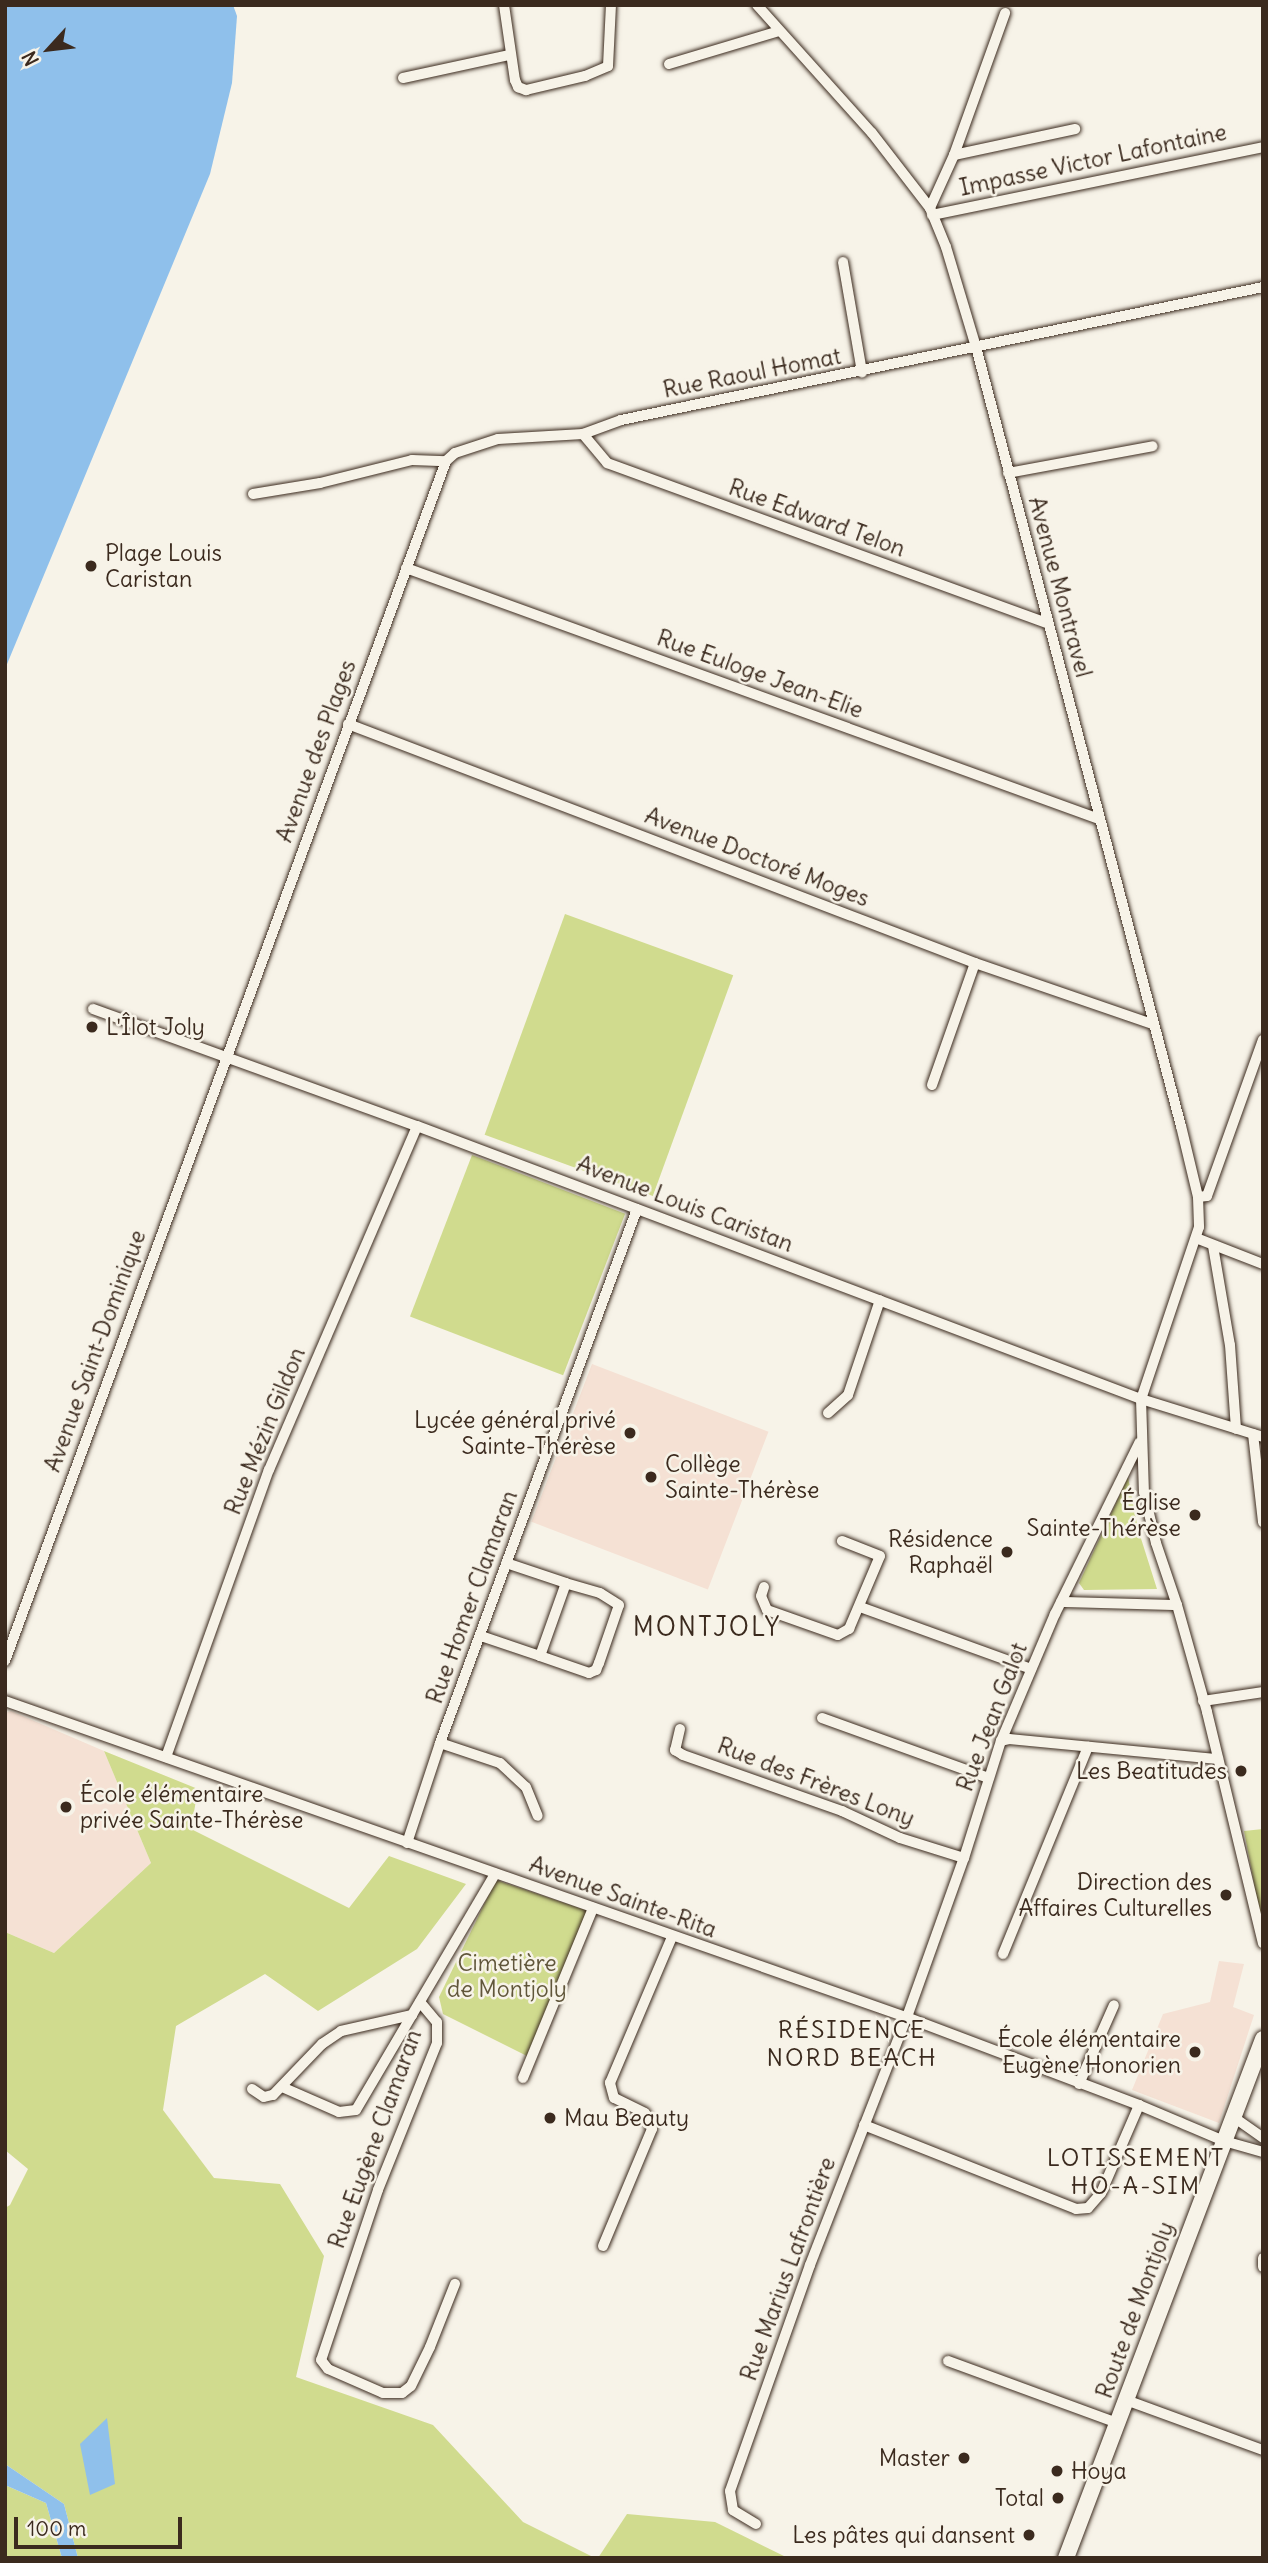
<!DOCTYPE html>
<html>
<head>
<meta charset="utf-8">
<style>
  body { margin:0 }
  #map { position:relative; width:1268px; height:2563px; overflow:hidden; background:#f7f3e8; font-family:Delius,sans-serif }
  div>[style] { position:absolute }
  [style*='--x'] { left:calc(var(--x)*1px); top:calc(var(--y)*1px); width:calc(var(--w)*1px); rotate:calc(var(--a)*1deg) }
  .built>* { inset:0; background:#f5e1d4; transform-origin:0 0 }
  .green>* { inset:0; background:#d0db8e; transform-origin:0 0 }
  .water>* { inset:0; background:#8fc0eb }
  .roads { filter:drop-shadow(0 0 2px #3b2a1e) drop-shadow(0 0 2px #3b2a1e) }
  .street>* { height:10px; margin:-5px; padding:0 5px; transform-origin:5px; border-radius:5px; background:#f7f3e8 }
  .secondary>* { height:16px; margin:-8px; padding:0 8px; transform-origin:8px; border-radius:8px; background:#f7f3e8 }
  .dots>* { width:19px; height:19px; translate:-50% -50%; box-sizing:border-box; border:4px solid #f7f3e8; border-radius:50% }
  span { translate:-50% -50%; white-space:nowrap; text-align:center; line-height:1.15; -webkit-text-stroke:5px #f7f3e8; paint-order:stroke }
  .street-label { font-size:23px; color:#3b2a1e }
  .poi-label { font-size:23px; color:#3b2a1e }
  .left { translate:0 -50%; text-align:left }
  .right { translate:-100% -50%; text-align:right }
  .park-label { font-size:23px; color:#60563a }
  .neighbourhood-label { font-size:24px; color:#3b2a1e; letter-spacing:2px }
  .quarter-label { font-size:26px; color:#3b2a1e; letter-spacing:2px }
  .frame { position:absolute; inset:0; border:7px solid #3b2a1e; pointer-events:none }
  .north { position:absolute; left:14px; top:14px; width:70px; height:70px; -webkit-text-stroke:5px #f7f3e8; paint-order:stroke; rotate:243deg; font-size:19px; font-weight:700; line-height:28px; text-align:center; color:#3b2a1e }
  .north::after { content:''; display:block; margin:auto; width:24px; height:32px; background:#3b2a1e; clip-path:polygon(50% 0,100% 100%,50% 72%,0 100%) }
  .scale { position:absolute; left:14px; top:2517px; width:168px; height:32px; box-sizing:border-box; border:4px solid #3b2a1e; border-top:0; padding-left:9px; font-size:21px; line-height:24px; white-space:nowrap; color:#3b2a1e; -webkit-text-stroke:5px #f7f3e8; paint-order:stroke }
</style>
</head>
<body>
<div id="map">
  <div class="built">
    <i style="left:592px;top:1364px;width:189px;height:169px;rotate:21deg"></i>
    <i style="clip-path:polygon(11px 1711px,104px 1751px,151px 1863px,54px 1953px,5px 1932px,5px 1713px)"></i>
    <i style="clip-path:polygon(1219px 1961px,1244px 1964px,1233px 2007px,1254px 2015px,1219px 2123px,1132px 2090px,1163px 2014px,1210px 2002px)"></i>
  </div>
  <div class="green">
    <i style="left:565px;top:914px;width:179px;height:235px;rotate:20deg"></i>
    <i style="left:472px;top:1155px;width:164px;height:173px;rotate:21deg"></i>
    <i style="clip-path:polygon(1128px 1477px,1138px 1529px,1157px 1589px,1084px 1590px,1079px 1583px)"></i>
    <i style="clip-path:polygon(104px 1751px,198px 1789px,191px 1829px,349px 1908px,389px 1856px,466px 1884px,417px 1949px,318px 2011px,265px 1974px,176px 2026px,163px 2110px,214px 2178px,280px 2184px,324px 2256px,296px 2377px,433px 2425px,523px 2522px,595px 2558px,78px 2558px,64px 2504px,5px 2464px,5px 2208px,10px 2205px,28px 2169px,5px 2150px,5px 1932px,54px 1953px,151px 1863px)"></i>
    <i style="clip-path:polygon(1263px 1829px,1263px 1930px,1244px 1831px)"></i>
    <i style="clip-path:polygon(496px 1880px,591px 1912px,527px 2056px,443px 2014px,439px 1997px)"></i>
    <i style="clip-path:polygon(5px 2485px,46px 2503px,62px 2558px,5px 2558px)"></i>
    <i style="clip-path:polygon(627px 2514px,715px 2522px,788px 2558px,598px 2558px)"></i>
  </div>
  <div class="water">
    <i style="clip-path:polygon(5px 5px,233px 5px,237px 16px,232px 83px,210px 174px,5px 669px)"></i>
    <i style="clip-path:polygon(107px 2418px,115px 2484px,90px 2495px,80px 2444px)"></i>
    <i style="clip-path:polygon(5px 2464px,64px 2504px,78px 2558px,62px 2558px,46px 2503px,5px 2485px)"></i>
  </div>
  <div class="roads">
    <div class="street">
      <i style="--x:504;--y:5;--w:76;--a:81.7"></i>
      <i style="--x:515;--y:80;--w:8;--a:67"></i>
      <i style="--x:518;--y:87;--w:9;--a:21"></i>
      <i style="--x:526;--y:90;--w:61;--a:-13.3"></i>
      <i style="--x:585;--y:76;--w:25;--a:-23"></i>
      <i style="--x:608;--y:66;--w:61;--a:-87.2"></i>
      <i style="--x:757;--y:5;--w:172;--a:48.1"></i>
      <i style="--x:872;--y:133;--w:95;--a:52.3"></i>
      <i style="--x:930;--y:208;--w:42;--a:67.7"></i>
      <i style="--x:946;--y:247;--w:104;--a:73.3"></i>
      <i style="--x:976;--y:347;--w:806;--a:75.26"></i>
      <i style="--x:1181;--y:1126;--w:73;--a:76.5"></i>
      <i style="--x:1198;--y:1197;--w:30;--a:88"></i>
      <i style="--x:1199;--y:1227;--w:182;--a:108.6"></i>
      <i style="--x:1141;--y:1399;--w:93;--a:88.2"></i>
      <i style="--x:1144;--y:1492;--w:52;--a:76.8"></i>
      <i style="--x:1156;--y:1543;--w:65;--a:71.3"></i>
      <i style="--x:1177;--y:1605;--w:111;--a:74.3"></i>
      <i style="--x:1207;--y:1712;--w:238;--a:76.4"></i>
      <i style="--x:669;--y:64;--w:115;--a:-16.7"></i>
      <i style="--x:403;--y:78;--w:108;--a:-12.2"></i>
      <i style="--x:954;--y:155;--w:151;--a:-70.2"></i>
      <i style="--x:930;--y:208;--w:58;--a:-65.6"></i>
      <i style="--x:954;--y:155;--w:124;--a:-12.1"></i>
      <i style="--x:932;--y:215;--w:338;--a:-11.6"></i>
      <i style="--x:843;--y:262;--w:112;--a:80.2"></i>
      <i style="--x:583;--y:434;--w:38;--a:50"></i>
      <i style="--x:607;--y:463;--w:470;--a:20"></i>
      <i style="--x:1008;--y:473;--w:147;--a:-10.5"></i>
      <i style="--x:253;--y:494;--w:68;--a:-9.3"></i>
      <i style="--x:320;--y:483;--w:95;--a:-14"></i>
      <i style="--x:412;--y:460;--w:34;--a:2"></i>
      <i style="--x:446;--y:461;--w:12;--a:-42"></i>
      <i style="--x:455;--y:453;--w:45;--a:-18"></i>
      <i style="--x:498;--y:439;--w:85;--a:-3.4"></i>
      <i style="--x:583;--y:434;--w:40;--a:-20.2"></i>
      <i style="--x:621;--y:420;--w:656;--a:-11.7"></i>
      <i style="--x:406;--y:568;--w:737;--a:19.91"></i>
      <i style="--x:348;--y:724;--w:671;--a:20.87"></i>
      <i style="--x:975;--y:963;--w:187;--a:19"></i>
      <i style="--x:93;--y:1009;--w:344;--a:19.9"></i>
      <i style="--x:417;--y:1126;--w:774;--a:20.66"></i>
      <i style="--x:1141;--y:1399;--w:128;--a:17.3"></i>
      <i style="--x:932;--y:1085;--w:129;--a:-70.6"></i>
      <i style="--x:1198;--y:1197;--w:9;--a:-6"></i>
      <i style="--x:1207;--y:1196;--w:166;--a:-70.3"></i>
      <i style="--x:1196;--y:1238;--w:72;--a:21.2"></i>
      <i style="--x:1213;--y:1246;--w:100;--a:80.3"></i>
      <i style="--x:1230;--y:1345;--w:84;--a:85.9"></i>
      <i style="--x:828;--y:1413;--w:27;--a:-42"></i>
      <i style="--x:848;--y:1395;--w:100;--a:-71.4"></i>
      <i style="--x:1253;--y:1434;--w:89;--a:83.5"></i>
      <i style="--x:764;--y:1587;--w:9;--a:108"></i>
      <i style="--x:761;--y:1596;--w:15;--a:67"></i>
      <i style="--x:767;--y:1610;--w:75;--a:19.4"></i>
      <i style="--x:838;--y:1635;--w:13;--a:-29"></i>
      <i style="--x:849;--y:1629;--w:79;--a:-67"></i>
      <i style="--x:880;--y:1556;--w:41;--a:-158.5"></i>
      <i style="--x:1061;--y:1602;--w:116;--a:1.5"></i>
      <i style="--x:860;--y:1607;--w:182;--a:19.9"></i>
      <i style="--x:481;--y:1636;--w:62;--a:18.7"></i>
      <i style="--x:540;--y:1656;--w:77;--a:-70.4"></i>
      <i style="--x:566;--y:1583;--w:63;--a:-161.6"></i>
      <i style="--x:540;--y:1656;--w:52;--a:19.1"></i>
      <i style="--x:589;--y:1673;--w:8;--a:-23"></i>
      <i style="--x:596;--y:1670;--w:8;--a:-67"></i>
      <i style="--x:599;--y:1663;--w:61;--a:-71"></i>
      <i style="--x:619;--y:1605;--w:22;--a:-148"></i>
      <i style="--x:600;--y:1593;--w:35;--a:-164"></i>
      <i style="--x:5;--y:1661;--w:1278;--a:-69.82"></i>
      <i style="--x:5;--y:1701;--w:955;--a:19.33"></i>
      <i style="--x:906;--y:2017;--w:249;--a:20.7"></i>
      <i style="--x:1139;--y:2105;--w:92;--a:23"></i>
      <i style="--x:1224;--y:2141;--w:41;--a:15.8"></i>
      <i style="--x:1203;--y:1701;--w:61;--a:-8.5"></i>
      <i style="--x:822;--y:1718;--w:177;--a:19.8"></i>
      <i style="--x:680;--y:1729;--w:22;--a:103"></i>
      <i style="--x:675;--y:1750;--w:9;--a:32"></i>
      <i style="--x:683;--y:1755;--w:169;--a:19.4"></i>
      <i style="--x:842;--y:1811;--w:64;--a:25"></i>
      <i style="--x:900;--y:1838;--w:67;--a:17.4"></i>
      <i style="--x:1001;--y:1741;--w:8;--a:-14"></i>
      <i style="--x:1009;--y:1739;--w:210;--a:5.5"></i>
      <i style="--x:440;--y:1743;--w:63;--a:18.4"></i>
      <i style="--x:500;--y:1763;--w:35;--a:43"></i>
      <i style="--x:526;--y:1787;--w:31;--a:68"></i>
      <i style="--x:166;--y:1757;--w:305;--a:-70.3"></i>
      <i style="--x:269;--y:1470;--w:374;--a:-66.7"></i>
      <i style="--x:407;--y:1843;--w:105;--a:-71.7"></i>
      <i style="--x:440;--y:1743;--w:569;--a:-69.75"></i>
      <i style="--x:1003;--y:1954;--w:224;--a:-67.7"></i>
      <i style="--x:420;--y:2002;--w:26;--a:50"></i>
      <i style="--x:437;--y:2022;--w:21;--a:90"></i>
      <i style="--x:437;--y:2043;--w:158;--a:111.9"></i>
      <i style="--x:378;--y:2190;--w:179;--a:108.5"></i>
      <i style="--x:321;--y:2360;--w:11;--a:52"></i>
      <i style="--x:328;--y:2369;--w:60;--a:23.6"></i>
      <i style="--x:383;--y:2393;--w:19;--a:0"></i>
      <i style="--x:402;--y:2393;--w:11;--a:-38"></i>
      <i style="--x:411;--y:2386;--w:43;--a:-64"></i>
      <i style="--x:430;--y:2347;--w:68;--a:-68.4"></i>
      <i style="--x:523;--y:2078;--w:184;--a:-67.6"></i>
      <i style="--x:1079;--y:2084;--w:86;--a:-66.1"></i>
      <i style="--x:282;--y:2087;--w:62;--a:23.7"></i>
      <i style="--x:339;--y:2112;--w:17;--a:-7"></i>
      <i style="--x:356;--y:2110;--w:110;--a:-59.5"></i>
      <i style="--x:252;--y:2089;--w:14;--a:34"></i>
      <i style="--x:264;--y:2097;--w:9;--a:-13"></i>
      <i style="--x:273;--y:2095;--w:71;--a:-46.1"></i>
      <i style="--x:322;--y:2044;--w:23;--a:-34"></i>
      <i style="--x:341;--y:2031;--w:73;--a:-12.7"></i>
      <i style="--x:412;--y:2015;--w:164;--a:-59.5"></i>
      <i style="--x:1232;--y:2116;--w:38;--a:35"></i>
      <i style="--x:864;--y:2125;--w:228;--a:21.6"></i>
      <i style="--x:1076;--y:2209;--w:12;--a:-5"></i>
      <i style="--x:1088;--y:2208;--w:20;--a:-49"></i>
      <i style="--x:1101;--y:2193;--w:96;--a:-66.6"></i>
      <i style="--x:603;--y:2246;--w:127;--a:-67.3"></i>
      <i style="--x:652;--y:2129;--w:17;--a:-114"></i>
      <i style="--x:645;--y:2113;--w:34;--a:-154"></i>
      <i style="--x:614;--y:2098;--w:16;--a:-105"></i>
      <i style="--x:610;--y:2083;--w:159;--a:-67"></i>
      <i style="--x:1263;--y:2258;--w:9;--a:90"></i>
      <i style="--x:948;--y:2361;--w:180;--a:20.1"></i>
      <i style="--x:1126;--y:2400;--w:146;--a:20.1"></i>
      <i style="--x:756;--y:2524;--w:27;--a:-149"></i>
      <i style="--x:733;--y:2510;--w:19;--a:-99"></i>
      <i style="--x:730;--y:2491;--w:240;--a:-70.5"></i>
      <i style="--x:810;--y:2265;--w:269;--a:-68.7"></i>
      <i style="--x:908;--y:2014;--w:166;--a:-70.3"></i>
      <i style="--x:964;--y:1858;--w:123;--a:-72.5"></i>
      <i style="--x:1001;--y:1741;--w:138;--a:-67"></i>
      <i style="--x:1055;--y:1614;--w:191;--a:-63.8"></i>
    </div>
    <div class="secondary">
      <i style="--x:1066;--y:2558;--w:555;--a:-69.21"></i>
    </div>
  </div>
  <div class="dots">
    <i style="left:91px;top:566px;background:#3b2a1e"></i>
    <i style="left:92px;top:1027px;background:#3b2a1e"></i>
    <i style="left:630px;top:1433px;background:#3b2a1e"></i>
    <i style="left:651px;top:1477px;background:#3b2a1e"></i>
    <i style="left:1195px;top:1515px;background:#3b2a1e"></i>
    <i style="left:1007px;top:1552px;background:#3b2a1e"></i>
    <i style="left:1241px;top:1771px;background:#3b2a1e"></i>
    <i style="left:66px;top:1807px;background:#3b2a1e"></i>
    <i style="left:1226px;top:1895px;background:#3b2a1e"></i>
    <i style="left:1195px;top:2052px;background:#3b2a1e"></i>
    <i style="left:550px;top:2118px;background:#3b2a1e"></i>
    <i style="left:964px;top:2458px;background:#3b2a1e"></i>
    <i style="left:1057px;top:2471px;background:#3b2a1e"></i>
    <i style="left:1058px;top:2498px;background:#3b2a1e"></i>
    <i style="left:1029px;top:2535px;background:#3b2a1e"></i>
  </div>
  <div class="street-label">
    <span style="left:1093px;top:160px;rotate:-12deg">Impasse Victor Lafontaine</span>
    <span style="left:752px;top:373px;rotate:-11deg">Rue Raoul Homat</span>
    <span style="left:817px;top:518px;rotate:20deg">Rue Edward Telon</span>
    <span style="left:1060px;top:587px;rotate:75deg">Avenue Montravel</span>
    <span style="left:760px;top:674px;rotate:20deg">Rue Euloge Jean-Elie</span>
    <span style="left:316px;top:751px;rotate:-70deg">Avenue des Plages</span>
    <span style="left:757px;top:857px;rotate:21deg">Avenue Doctoré Moges</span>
    <span style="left:685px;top:1204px;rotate:21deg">Avenue Louis Caristan</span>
    <span style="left:95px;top:1351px;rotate:-70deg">Avenue Saint-Dominique</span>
    <span style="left:265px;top:1431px;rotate:-68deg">Rue Mézin Gildon</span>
    <span style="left:472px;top:1597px;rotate:-70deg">Rue Homer Clamaran</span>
    <span style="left:992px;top:1717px;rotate:-69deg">Rue Jean Galot</span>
    <span style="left:816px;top:1782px;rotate:21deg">Rue des Frères Lony</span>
    <span style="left:623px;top:1897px;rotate:20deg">Avenue Sainte-Rita</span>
    <span style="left:375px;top:2139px;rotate:-70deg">Rue Eugène Clamaran</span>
    <span style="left:788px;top:2269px;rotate:-70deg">Rue Marius Lafrontière</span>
    <span style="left:1135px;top:2310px;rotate:-70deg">Route de Montjoly</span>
  </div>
  <div class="poi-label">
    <span class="left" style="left:105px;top:566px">Plage Louis<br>Caristan</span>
    <span class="left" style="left:106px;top:1027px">L'Îlot Joly</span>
    <span class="right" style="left:616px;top:1433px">Lycée général privé<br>Sainte-Thérèse</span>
    <span class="left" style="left:665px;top:1477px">Collège<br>Sainte-Thérèse</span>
    <span class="right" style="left:1181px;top:1515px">Église<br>Sainte-Thérèse</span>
    <span class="right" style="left:993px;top:1552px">Résidence<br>Raphaël</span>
    <span class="right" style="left:1227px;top:1771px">Les Beatitudes</span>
    <span class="left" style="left:80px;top:1807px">École élémentaire<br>privée Sainte-Thérèse</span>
    <span class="right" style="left:1212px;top:1895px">Direction des<br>Affaires Culturelles</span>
    <span class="right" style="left:1181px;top:2052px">École élémentaire<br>Eugène Honorien</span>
    <span class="left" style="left:564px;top:2118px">Mau Beauty</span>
    <span class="right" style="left:950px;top:2458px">Master</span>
    <span class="left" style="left:1071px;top:2471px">Hoya</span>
    <span class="right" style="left:1044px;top:2498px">Total</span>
    <span class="right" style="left:1015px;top:2535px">Les pâtes qui dansent</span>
  </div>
  <div class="park-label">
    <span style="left:507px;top:1976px">Cimetière<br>de Montjoly</span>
  </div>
  <div class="neighbourhood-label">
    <span style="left:852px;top:2044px">RÉSIDENCE<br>NORD BEACH</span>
    <span style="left:1136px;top:2172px">LOTISSEMENT<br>HO-A-SIM</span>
  </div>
  <div class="quarter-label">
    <span style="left:707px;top:1627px">MONTJOLY</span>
  </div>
  <div class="frame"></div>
  <div class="north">N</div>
  <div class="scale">100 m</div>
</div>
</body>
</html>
